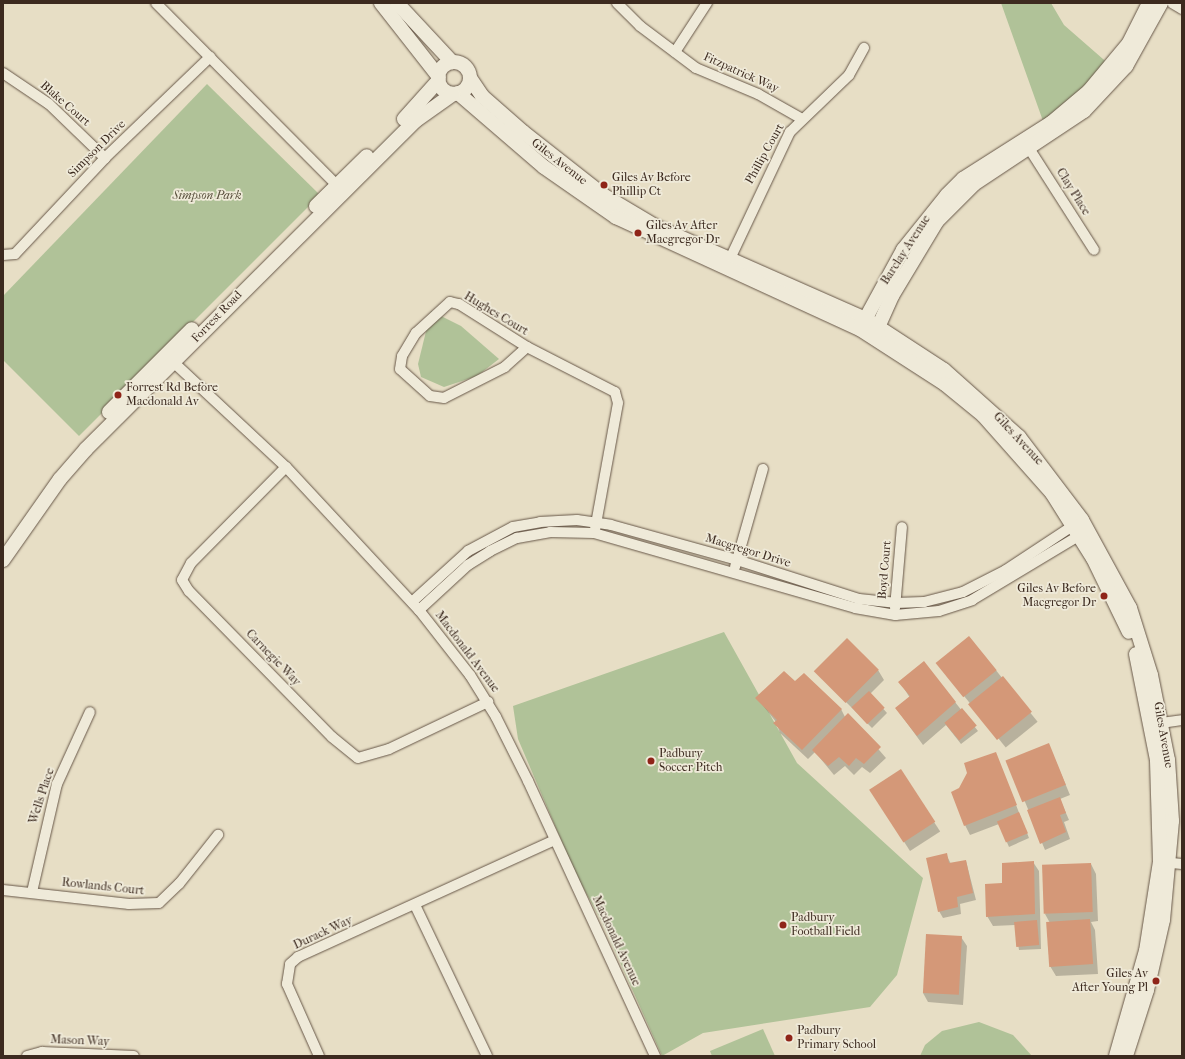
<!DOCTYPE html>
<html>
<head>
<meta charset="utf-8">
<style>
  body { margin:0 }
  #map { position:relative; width:1185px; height:1059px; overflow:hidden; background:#e7dec5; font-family:"IM FELL French Canon",serif }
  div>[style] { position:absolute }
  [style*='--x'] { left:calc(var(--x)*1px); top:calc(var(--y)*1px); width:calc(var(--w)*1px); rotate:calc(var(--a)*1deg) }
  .green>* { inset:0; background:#b0c298 }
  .shadow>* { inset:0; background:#0003; transform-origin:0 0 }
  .building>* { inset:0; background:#d49878; transform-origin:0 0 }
  .roads { filter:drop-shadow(0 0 1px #675748) drop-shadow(0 0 1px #675748) }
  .street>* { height:10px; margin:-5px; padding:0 5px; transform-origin:5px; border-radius:5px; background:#efead9 }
  .secondary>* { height:14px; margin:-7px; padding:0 7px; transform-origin:7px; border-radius:7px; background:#efead9 }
  .secondary>.ring { margin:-7px; padding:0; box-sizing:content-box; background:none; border:14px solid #efead9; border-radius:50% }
  .dots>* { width:11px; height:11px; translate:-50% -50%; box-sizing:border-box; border:2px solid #efead9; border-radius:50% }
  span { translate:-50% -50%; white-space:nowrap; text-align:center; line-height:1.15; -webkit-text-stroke:3.5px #efead9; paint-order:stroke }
  .street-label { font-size:12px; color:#3c2a1f }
  .poi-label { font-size:12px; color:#3c2a1f }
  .left { translate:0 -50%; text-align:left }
  .right { translate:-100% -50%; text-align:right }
  .park-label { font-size:12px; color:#59503d; font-style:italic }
  .frame { position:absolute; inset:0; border:4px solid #3c2a1f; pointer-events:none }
</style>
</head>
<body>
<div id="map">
  <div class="green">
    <i style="clip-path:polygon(1001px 3px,1051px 3px,1064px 25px,1111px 66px,1043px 121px)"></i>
    <i style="clip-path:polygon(207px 84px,320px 195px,79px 436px,3px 360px,3px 296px)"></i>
    <i style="clip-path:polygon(431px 311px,461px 326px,499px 359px,477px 376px,444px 387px,421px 377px,418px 364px)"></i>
    <i style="clip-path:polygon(724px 632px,797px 763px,923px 878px,897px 975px,870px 1007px,703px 1033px,662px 1056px,602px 922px,576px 875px,518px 739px,513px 706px)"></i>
    <i style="clip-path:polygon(979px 1022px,1013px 1035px,1032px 1056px,920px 1056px,925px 1045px,942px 1031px)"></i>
    <i style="clip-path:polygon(763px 1029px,775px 1056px,712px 1056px,710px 1051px)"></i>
  </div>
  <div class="shadow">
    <i style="left:969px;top:637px;width:109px;height:41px;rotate:51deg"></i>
    <i style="clip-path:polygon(924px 663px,978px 731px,961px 744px,946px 725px,923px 745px,896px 708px,910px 698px,900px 682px)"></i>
    <i style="clip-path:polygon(878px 670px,884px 680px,870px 694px,887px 713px,872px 728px,816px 672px)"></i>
    <i style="clip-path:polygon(795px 682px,841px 709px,845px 717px,848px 714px,886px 758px,870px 773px,862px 767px,854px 775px,845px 766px,834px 775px,815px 752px,808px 759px,780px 733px,776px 722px,757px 698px)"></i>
    <i style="clip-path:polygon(1049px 745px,1070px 795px,1060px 799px,1069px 820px,1064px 822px,1070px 839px,1045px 850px,1008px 761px)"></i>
    <i style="clip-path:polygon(996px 754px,1029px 838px,1009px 847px,999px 824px,970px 835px,965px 825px,960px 789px)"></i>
    <i style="left:901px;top:771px;width:72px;height:36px;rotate:57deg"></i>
    <i style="clip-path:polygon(946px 854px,951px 864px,966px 861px,976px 900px,960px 904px,961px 914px,943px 918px,939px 911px)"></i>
    <i style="clip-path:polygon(1033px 862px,1039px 871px,1041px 949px,1019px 950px,1015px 925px,993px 926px,987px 916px,1003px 884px)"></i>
    <i style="clip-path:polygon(1091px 864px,1096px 874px,1098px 921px,1091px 922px,1095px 930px,1098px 974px,1056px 976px,1050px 966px,1050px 923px,1045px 914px)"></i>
    <i style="clip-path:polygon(961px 937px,967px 946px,963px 1005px,928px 1002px,923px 993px)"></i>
  </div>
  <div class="building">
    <i style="left:969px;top:636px;width:44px;height:43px;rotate:51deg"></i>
    <i style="left:847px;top:638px;width:45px;height:47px;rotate:45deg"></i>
    <i style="clip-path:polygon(924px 661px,956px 702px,917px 736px,895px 708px,910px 696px,898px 682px)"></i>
    <i style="clip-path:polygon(784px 671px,795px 681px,804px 673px,842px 709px,802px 750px,773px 723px,777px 720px,755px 698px)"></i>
    <i style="left:1003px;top:676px;width:46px;height:45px;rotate:51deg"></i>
    <i style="left:869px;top:691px;width:23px;height:24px;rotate:47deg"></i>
    <i style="left:962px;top:708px;width:23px;height:23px;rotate:50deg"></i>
    <i style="clip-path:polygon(848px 713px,881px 747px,864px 764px,856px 758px,849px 766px,839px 757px,828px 766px,812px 750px)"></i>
    <i style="left:1049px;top:743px;width:45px;height:47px;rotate:68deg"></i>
    <i style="clip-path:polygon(996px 752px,1017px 805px,964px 826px,951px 792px,959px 788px,967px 773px,964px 763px)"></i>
    <i style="left:901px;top:769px;width:63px;height:38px;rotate:57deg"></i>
    <i style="clip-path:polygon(1060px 797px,1066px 813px,1060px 815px,1066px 832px,1040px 844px,1027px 810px)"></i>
    <i style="left:1019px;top:812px;width:23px;height:24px;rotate:67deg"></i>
    <i style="clip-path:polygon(947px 853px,949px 863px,966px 860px,973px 893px,957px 897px,958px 907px,938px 912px,926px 858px)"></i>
    <i style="clip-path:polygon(1034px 861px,1035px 914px,986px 917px,985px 884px,1002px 883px,1002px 863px)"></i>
    <i style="left:1091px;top:863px;width:49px;height:49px;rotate:88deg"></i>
    <i style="left:1090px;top:919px;width:45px;height:44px;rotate:86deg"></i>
    <i style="left:1037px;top:920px;width:25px;height:23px;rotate:85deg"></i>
    <i style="left:926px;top:934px;width:36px;height:59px;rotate:3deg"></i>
  </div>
  <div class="roads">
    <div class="street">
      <i style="--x:156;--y:3;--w:262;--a:45.2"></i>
      <i style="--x:617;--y:3;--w:33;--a:45"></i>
      <i style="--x:640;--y:26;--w:70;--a:36.9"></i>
      <i style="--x:696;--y:68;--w:67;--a:22.8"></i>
      <i style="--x:758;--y:94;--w:51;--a:29.6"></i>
      <i style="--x:1172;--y:3;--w:12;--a:31"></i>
      <i style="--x:675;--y:52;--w:59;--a:-56.9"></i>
      <i style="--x:3;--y:73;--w:55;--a:34"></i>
      <i style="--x:49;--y:104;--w:78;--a:44"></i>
      <i style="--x:1025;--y:142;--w:128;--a:57.4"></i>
      <i style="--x:3;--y:255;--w:12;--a:-5"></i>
      <i style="--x:15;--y:254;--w:132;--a:-46.8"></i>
      <i style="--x:105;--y:158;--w:146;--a:-43.9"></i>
      <i style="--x:727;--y:265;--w:147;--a:-64.7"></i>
      <i style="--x:790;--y:132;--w:82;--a:-44"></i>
      <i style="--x:849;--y:75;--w:31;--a:-61"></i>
      <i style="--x:527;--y:347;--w:30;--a:138"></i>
      <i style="--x:505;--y:367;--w:68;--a:153.1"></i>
      <i style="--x:444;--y:398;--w:14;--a:-172"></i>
      <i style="--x:430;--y:396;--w:40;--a:-138"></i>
      <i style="--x:400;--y:369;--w:13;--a:-81"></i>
      <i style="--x:402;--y:356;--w:27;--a:-59"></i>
      <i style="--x:416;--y:333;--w:46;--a:-42.4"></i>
      <i style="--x:450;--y:302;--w:9;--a:13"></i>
      <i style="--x:459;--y:304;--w:80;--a:32.3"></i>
      <i style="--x:527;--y:347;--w:99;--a:27.1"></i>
      <i style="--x:615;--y:392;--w:11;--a:75"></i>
      <i style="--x:618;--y:403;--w:128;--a:100.3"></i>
      <i style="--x:169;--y:358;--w:160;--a:43"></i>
      <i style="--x:286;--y:467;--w:195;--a:47.1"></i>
      <i style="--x:419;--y:610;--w:83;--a:51.9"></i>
      <i style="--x:470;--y:675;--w:49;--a:58.2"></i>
      <i style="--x:496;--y:717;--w:72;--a:63.4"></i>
      <i style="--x:528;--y:781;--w:303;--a:65.2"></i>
      <i style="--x:286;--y:467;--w:135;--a:134.7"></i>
      <i style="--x:191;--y:563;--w:19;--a:118"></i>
      <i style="--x:182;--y:580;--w:13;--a:58"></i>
      <i style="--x:189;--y:591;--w:204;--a:45.6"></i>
      <i style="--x:332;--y:737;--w:33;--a:39"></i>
      <i style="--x:358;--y:758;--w:32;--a:-16"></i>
      <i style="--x:389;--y:749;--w:110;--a:-25.4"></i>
      <i style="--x:735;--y:567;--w:102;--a:-74.1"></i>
      <i style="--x:412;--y:602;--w:76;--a:-42.3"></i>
      <i style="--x:468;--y:551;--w:51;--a:-28.1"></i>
      <i style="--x:513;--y:527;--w:27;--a:-10"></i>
      <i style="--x:540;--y:522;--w:37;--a:-3"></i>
      <i style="--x:577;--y:520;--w:34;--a:8"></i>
      <i style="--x:611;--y:525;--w:131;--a:15.5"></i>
      <i style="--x:737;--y:560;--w:128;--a:17.7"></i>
      <i style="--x:859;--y:599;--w:36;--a:6"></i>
      <i style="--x:895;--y:603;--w:29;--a:-2"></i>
      <i style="--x:924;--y:602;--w:40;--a:-14.4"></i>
      <i style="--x:963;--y:592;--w:48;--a:-27.1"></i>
      <i style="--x:1006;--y:570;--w:85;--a:-33.5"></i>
      <i style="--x:895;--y:608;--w:81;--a:-85.1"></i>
      <i style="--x:419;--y:610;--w:67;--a:-42.6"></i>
      <i style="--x:468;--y:565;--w:26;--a:-32"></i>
      <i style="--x:490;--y:551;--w:30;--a:-26"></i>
      <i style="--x:517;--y:538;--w:34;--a:-10"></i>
      <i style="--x:550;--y:532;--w:44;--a:1.3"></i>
      <i style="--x:594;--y:533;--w:272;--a:16"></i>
      <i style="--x:855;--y:608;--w:41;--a:9.9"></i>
      <i style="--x:895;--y:615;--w:44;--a:-5.2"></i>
      <i style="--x:939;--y:611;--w:35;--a:-18"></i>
      <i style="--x:972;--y:600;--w:132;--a:-31"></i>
      <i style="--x:1154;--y:724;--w:28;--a:-8"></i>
      <i style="--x:1162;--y:862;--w:20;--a:6"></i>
      <i style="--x:3;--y:890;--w:127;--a:6.3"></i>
      <i style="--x:129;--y:904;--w:30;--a:-2"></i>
      <i style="--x:159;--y:903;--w:28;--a:-44"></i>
      <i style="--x:179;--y:884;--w:63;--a:-51.5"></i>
      <i style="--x:32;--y:892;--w:111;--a:-77"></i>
      <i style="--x:57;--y:784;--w:79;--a:-65.4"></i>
      <i style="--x:415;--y:905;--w:167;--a:64.5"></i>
      <i style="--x:27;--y:1056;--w:16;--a:-15"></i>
      <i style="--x:42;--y:1052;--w:92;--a:2.5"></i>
      <i style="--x:319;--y:1056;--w:79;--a:-114"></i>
      <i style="--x:287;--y:984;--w:20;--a:-81"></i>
      <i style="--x:290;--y:964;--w:11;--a:-41"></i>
      <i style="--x:298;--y:957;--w:282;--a:-24.5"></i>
    </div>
    <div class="secondary">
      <i style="--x:381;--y:3;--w:94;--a:51.9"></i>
      <i style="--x:397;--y:3;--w:81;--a:47"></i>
      <i class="ring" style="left:438px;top:62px;width:18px;height:18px"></i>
      <i style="--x:470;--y:78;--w:22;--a:56"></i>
      <i style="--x:482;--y:96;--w:55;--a:41.3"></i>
      <i style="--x:523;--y:132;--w:102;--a:38.2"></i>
      <i style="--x:603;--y:195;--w:63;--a:30.7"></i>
      <i style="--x:657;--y:227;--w:228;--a:23.8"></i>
      <i style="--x:866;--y:319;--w:93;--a:33.2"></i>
      <i style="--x:944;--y:370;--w:101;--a:41.8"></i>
      <i style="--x:1019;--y:437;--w:104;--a:52.8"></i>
      <i style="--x:1082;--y:520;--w:100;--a:61.4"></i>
      <i style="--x:1130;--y:608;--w:70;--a:72.6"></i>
      <i style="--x:1151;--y:675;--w:87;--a:78.7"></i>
      <i style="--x:1168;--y:760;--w:61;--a:86.2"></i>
      <i style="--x:1172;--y:821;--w:99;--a:95.2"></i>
      <i style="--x:1163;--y:920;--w:72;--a:102.9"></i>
      <i style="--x:1147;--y:990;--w:69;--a:107.7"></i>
      <i style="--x:458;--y:93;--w:113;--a:40.7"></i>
      <i style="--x:544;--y:167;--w:88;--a:34.8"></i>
      <i style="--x:616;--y:217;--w:268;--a:24.7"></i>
      <i style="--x:860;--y:329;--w:101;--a:32.9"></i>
      <i style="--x:945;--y:384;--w:49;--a:39.2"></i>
      <i style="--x:983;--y:415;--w:104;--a:48.5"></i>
      <i style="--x:1052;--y:493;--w:77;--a:57.8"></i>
      <i style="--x:1093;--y:558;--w:82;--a:64.1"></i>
      <i style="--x:404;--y:119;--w:52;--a:-48.1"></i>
      <i style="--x:316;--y:206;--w:71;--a:-44.4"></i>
      <i style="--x:861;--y:327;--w:88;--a:-61.4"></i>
      <i style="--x:903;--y:250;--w:70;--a:-51.3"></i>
      <i style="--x:947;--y:195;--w:23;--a:-45"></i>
      <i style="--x:963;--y:179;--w:104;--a:-32.5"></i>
      <i style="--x:1051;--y:123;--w:50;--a:-40.1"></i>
      <i style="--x:1089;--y:91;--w:62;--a:-50.2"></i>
      <i style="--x:1129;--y:43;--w:45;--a:-63.4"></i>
      <i style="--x:875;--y:334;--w:42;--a:-65.9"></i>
      <i style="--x:892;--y:296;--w:87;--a:-59"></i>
      <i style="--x:937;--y:221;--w:52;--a:-45"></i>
      <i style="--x:974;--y:184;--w:132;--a:-33.6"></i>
      <i style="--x:1084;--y:111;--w:62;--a:-47"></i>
      <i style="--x:1126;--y:66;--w:72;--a:-60.9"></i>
      <i style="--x:109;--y:412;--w:117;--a:-45"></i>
      <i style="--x:3;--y:560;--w:99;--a:-54.9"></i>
      <i style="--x:60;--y:479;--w:40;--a:-49"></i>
      <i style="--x:86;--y:449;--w:465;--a:-44.9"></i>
      <i style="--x:415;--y:121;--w:47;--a:-35.4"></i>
      <i style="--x:1116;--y:1056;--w:109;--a:-74.1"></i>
      <i style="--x:1146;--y:951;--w:90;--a:-81.1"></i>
      <i style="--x:1160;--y:862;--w:102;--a:-91.7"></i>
      <i style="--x:1157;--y:760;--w:108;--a:-101.2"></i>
    </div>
  </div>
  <div class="dots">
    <i style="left:604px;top:185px;background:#8f2418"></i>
    <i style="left:638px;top:233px;background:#8f2418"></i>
    <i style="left:118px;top:395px;background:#8f2418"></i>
    <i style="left:1104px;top:596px;background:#8f2418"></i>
    <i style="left:651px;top:761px;background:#8f2418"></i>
    <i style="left:783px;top:925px;background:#8f2418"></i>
    <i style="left:1156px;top:981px;background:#8f2418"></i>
    <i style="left:789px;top:1038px;background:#8f2418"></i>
  </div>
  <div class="street-label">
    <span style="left:741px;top:73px;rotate:24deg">Fitzpatrick Way</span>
    <span style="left:65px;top:104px;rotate:41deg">Blake Court</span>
    <span style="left:97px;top:149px;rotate:-45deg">Simpson Drive</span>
    <span style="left:765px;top:154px;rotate:-61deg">Phillip Court</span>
    <span style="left:559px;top:162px;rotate:38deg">Giles Avenue</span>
    <span style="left:1073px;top:192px;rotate:58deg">Clay Place</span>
    <span style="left:906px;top:250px;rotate:-57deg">Barclay Avenue</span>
    <span style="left:496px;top:314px;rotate:31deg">Hughes Court</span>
    <span style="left:217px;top:317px;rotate:-46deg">Forrest Road</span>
    <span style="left:1018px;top:439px;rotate:47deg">Giles Avenue</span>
    <span style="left:748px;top:551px;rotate:17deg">Macgregor Drive</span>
    <span style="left:885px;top:570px;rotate:-85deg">Boyd Court</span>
    <span style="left:467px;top:652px;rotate:53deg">Macdonald Avenue</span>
    <span style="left:273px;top:658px;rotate:46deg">Carnegie Way</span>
    <span style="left:1163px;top:735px;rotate:80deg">Giles Avenue</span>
    <span style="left:42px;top:796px;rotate:-72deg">Wells Place</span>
    <span style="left:103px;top:887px;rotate:6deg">Rowlands Court</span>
    <span style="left:323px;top:933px;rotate:-25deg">Durack Way</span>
    <span style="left:616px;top:941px;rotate:65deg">Macdonald Avenue</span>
    <span style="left:80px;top:1041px;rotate:2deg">Mason Way</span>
  </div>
  <div class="poi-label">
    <span class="left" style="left:612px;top:185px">Giles Av Before<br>Phillip Ct</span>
    <span class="left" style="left:646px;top:233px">Giles Av After<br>Macgregor Dr</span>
    <span class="left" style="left:126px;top:395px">Forrest Rd Before<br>Macdonald Av</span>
    <span class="right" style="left:1096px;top:596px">Giles Av Before<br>Macgregor Dr</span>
    <span class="left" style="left:659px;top:761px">Padbury<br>Soccer Pitch</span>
    <span class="left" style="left:791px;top:925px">Padbury<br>Football Field</span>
    <span class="right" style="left:1148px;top:981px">Giles Av<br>After Young Pl</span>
    <span class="left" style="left:797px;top:1038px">Padbury<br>Primary School</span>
  </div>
  <div class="park-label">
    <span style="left:207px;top:196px">Simpson Park</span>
  </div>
  <div class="frame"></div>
</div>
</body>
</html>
